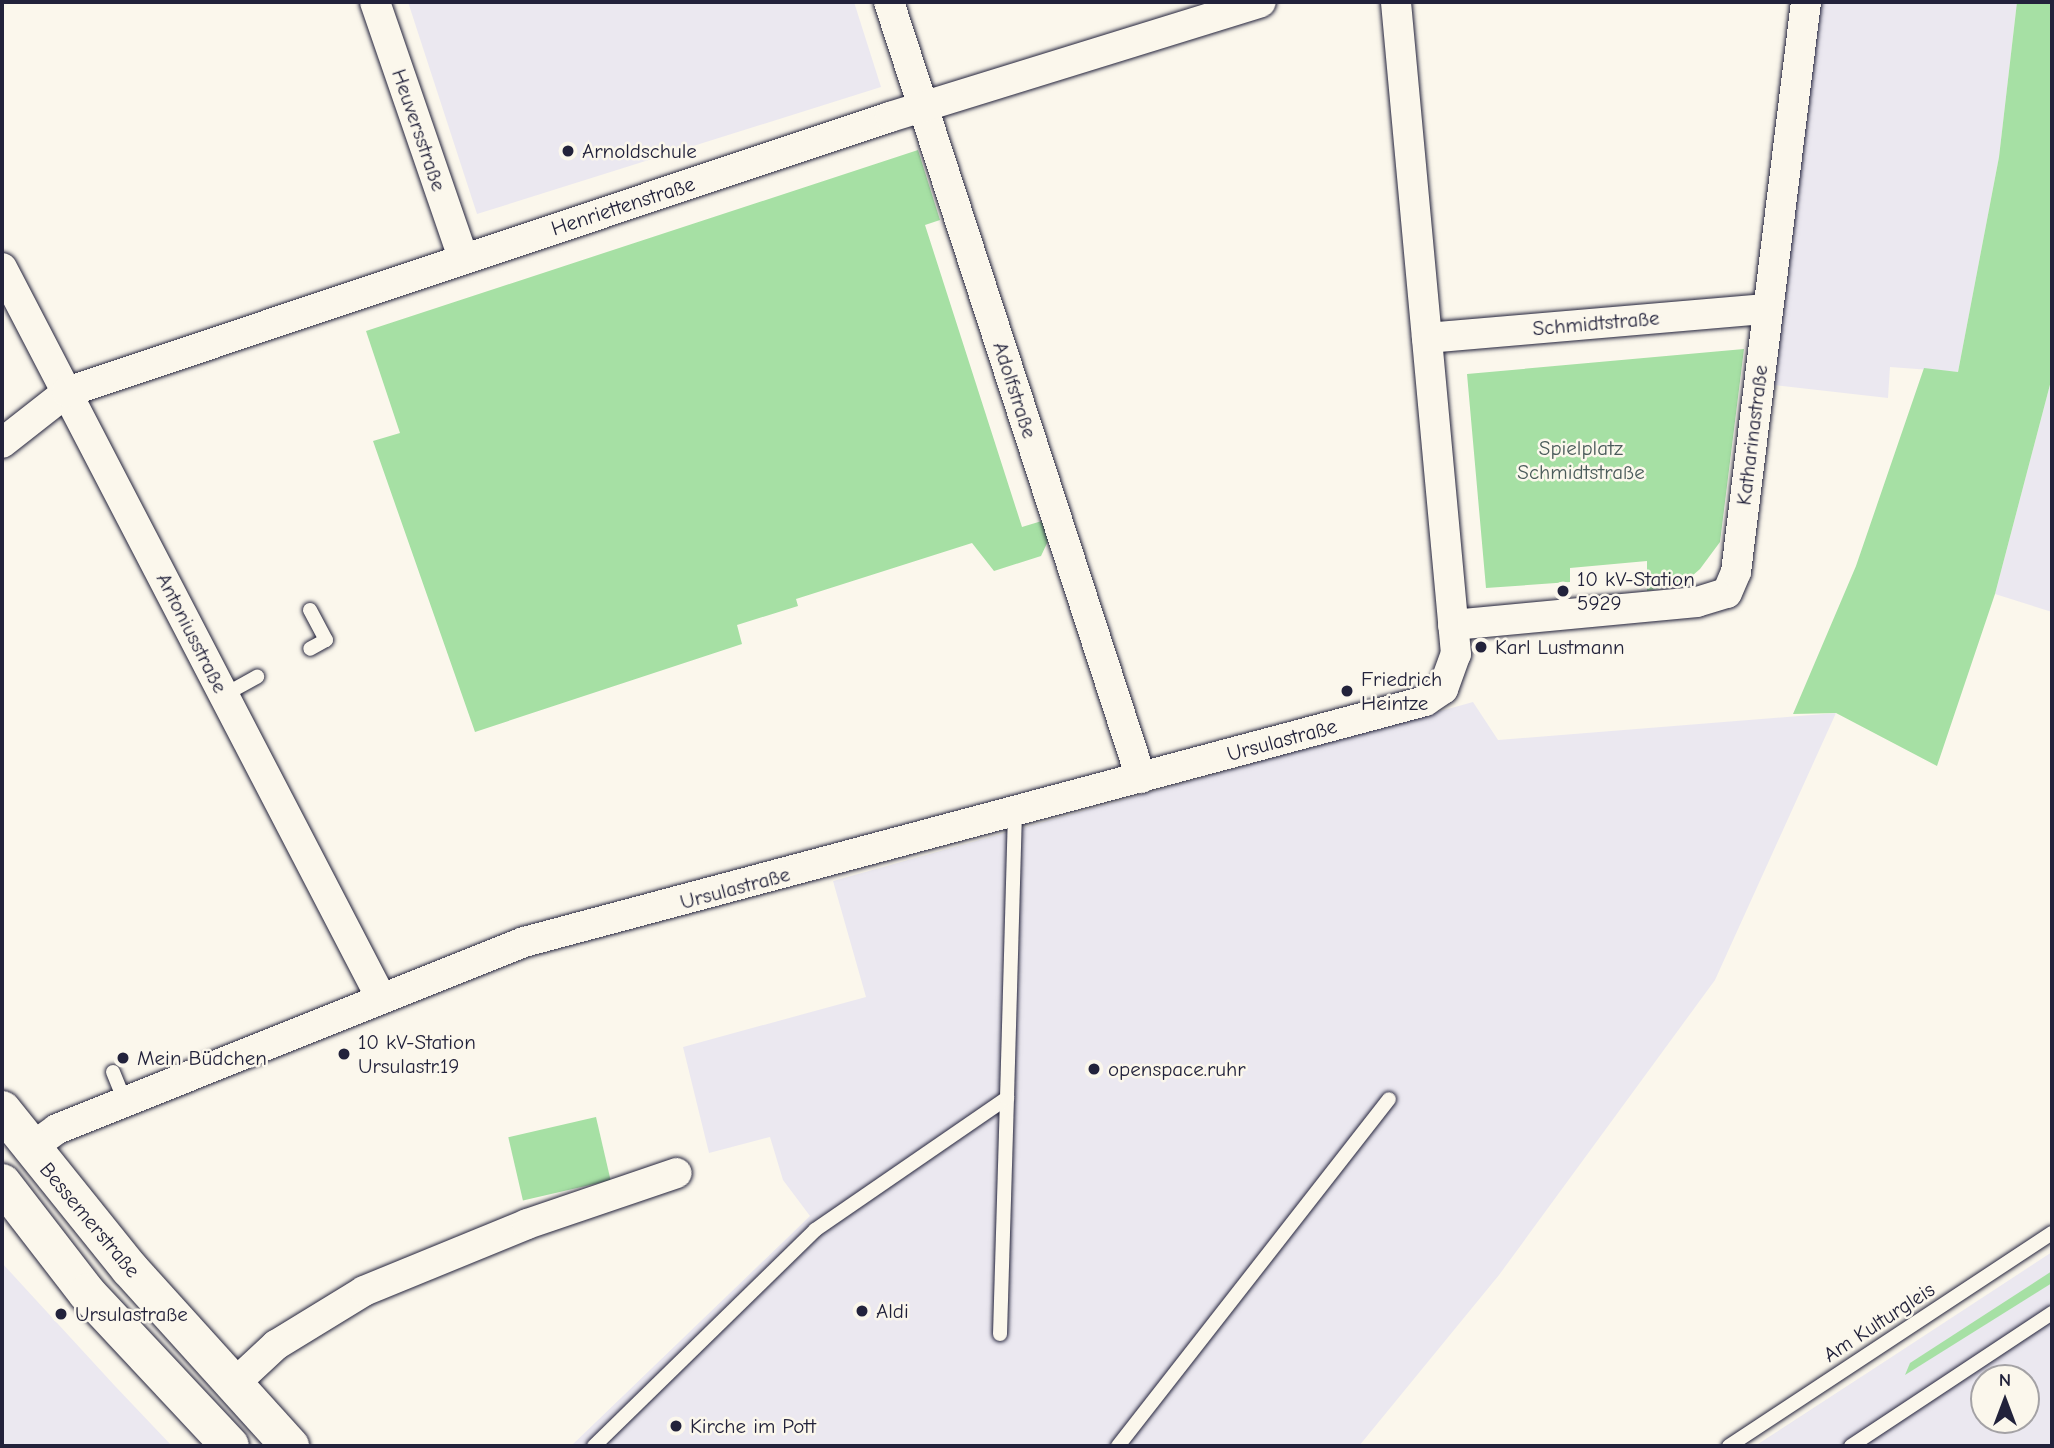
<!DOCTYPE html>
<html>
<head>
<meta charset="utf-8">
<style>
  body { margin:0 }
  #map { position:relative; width:2054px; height:1448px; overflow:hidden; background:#fbf7ec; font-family:"Comic Neue",sans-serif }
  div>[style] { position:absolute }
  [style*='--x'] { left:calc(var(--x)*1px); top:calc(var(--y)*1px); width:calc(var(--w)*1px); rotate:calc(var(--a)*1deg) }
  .built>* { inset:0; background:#ebe8f0 }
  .green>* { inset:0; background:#a6e0a4; transform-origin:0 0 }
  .roads { filter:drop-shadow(0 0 2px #22223b) drop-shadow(0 0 2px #22223b) }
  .lane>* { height:14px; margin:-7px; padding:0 7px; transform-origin:7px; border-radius:7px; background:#fbf7ec }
  .street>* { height:30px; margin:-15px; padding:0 15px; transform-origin:15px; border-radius:15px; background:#fbf7ec }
  .secondary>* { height:38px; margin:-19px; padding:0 19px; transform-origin:19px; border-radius:19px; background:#fbf7ec }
  .dots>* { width:19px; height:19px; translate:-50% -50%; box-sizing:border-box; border:4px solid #fbf7ec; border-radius:50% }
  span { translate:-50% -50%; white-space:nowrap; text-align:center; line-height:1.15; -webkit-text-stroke:5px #fbf7ec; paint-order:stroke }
  .street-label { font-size:21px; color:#22223b }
  .poi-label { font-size:21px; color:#22223b }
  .left { translate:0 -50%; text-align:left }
  .park-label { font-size:21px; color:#4a5b5a }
  .frame { position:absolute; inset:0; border:4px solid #22223b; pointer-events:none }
  .north { position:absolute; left:1970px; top:1364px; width:70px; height:70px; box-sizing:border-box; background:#fbf7ec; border:2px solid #a4a2a5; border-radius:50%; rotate:0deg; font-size:19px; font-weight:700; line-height:28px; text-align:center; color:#22223b }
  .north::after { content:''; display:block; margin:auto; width:24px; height:32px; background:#22223b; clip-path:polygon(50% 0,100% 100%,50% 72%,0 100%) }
</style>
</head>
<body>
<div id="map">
  <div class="built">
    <i style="clip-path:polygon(408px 2px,854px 2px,881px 87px,477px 214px)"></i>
    <i style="clip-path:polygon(1817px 2px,2017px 2px,1999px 157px,1958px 372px,1890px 367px,1888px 398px,1774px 385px)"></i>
    <i style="clip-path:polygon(2052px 377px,2052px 612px,1995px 594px)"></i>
    <i style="clip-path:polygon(1473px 702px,1498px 740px,1836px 713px,1715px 980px,1499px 1275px,1359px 1446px,571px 1446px,810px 1216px,783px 1180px,770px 1137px,709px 1153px,683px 1047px,866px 997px,833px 881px)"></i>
    <i style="clip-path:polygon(evenodd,2052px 1252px,2052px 1446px,1755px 1446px,1884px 1362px,2052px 1252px,1984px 1378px,2026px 1378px,2026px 1420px,1984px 1420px,1984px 1378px)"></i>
    <i style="clip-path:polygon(2px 1263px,115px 1386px,172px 1446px,2px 1446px)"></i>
  </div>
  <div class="green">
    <i style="clip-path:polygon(2017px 2px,2052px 2px,2052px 377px,1995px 594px,1937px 766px,1836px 713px,1793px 714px,1856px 566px,1924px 368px,1958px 372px,1999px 157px)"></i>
    <i style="clip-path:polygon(918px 150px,940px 220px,925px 225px,1022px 527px,1045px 520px,1049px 539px,1041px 556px,994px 571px,972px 543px,796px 599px,798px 606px,737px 625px,742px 644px,475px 732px,373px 441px,400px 433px,366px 331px)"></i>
    <i style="clip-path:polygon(1744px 349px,1720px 542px,1700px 569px,1685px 582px,1647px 591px,1647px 561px,1570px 568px,1570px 582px,1486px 588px,1467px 374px)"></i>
    <i style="left:596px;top:1117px;width:65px;height:90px;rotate:77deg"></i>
    <i style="clip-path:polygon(2052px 1271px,2052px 1283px,1905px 1375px,1910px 1363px)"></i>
  </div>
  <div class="roads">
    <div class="lane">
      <i style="--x:310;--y:610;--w:34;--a:62"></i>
      <i style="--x:326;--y:640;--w:18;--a:151"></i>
      <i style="--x:224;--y:695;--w:38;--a:-29"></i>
      <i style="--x:113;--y:1072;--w:31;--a:68"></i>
      <i style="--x:1000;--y:1334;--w:236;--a:-88.3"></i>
      <i style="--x:594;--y:1446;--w:309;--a:-44.3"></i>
      <i style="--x:815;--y:1230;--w:233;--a:-34.5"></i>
      <i style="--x:1007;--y:1098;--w:285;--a:-88.4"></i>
      <i style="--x:1118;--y:1446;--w:440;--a:-52"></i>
      <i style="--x:1729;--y:1446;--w:387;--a:-33.4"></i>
      <i style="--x:1851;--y:1446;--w:241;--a:-33.5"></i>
    </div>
    <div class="street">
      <i style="--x:375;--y:2;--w:271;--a:71"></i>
      <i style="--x:889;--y:2;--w:816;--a:72.01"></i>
      <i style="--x:2;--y:268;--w:823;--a:62.56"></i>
      <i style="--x:1427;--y:338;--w:340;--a:-4.9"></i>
      <i style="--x:2;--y:443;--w:83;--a:-38.1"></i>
      <i style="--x:67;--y:392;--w:868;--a:-18.48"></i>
      <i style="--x:890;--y:117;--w:388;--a:-17.2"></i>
      <i style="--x:1453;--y:625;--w:245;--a:-5.4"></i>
      <i style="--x:1697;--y:602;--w:31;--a:-17"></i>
      <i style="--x:1727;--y:593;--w:23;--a:-67"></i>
      <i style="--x:1736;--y:572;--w:574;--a:-83"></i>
      <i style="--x:31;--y:1148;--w:32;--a:-36"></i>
      <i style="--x:57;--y:1129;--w:503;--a:-21.82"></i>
      <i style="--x:524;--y:942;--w:933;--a:-14.97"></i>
      <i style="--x:1425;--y:701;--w:22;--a:-34"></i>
      <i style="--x:1443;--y:689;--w:37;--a:-70"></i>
      <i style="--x:1456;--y:654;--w:655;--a:-95.26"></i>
      <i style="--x:233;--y:1385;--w:59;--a:-42.9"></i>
      <i style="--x:276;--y:1345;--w:103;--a:-31.5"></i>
      <i style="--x:364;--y:1291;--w:176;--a:-22.3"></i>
      <i style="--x:527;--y:1224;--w:158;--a:-18.8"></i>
    </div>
    <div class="secondary">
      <i style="--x:2;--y:1110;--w:204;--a:51.2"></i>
      <i style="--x:130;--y:1269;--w:239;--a:47.9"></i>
      <i style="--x:2;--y:1183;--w:139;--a:52.3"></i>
      <i style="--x:87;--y:1293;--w:209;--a:46.9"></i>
    </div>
  </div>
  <div class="dots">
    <i style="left:568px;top:151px;background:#22223b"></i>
    <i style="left:1563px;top:591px;background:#22223b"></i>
    <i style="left:1481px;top:647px;background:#22223b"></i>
    <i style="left:1347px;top:691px;background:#22223b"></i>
    <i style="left:344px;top:1054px;background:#22223b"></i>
    <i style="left:123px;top:1058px;background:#22223b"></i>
    <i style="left:1094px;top:1069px;background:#22223b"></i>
    <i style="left:862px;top:1311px;background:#22223b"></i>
    <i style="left:61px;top:1314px;background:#22223b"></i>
    <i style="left:676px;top:1426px;background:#22223b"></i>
  </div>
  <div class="street-label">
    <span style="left:419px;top:130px;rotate:71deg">Heuversstraße</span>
    <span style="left:623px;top:206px;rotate:-18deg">Henriettenstraße</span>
    <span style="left:1596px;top:323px;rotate:-5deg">Schmidtstraße</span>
    <span style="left:1015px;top:390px;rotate:72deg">Adolfstraße</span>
    <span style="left:1752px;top:435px;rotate:-83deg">Katharinastraße</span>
    <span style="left:192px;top:633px;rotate:63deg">Antoniusstraße</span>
    <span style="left:1282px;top:740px;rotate:-15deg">Ursulastraße</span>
    <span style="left:735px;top:888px;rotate:-15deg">Ursulastraße</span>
    <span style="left:90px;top:1220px;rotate:50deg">Bessemerstraße</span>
    <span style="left:1879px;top:1322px;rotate:-33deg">Am Kulturgleis</span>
  </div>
  <div class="poi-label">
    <span class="left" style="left:582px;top:151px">Arnoldschule</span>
    <span class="left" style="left:1577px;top:591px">10 kV-Station<br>5929</span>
    <span class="left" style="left:1495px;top:647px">Karl Lustmann</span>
    <span class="left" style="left:1361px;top:691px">Friedrich<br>Heintze</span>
    <span class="left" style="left:358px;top:1054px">10 kV-Station<br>Ursulastr.19</span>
    <span class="left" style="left:137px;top:1058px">Mein Büdchen</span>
    <span class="left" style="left:1108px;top:1069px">openspace.ruhr</span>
    <span class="left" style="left:876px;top:1311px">Aldi</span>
    <span class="left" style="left:75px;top:1314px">Ursulastraße</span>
    <span class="left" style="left:690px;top:1426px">Kirche im Pott</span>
  </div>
  <div class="park-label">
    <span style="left:1581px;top:460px">Spielplatz<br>Schmidtstraße</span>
  </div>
  <div class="frame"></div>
  <div class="north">N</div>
</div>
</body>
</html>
